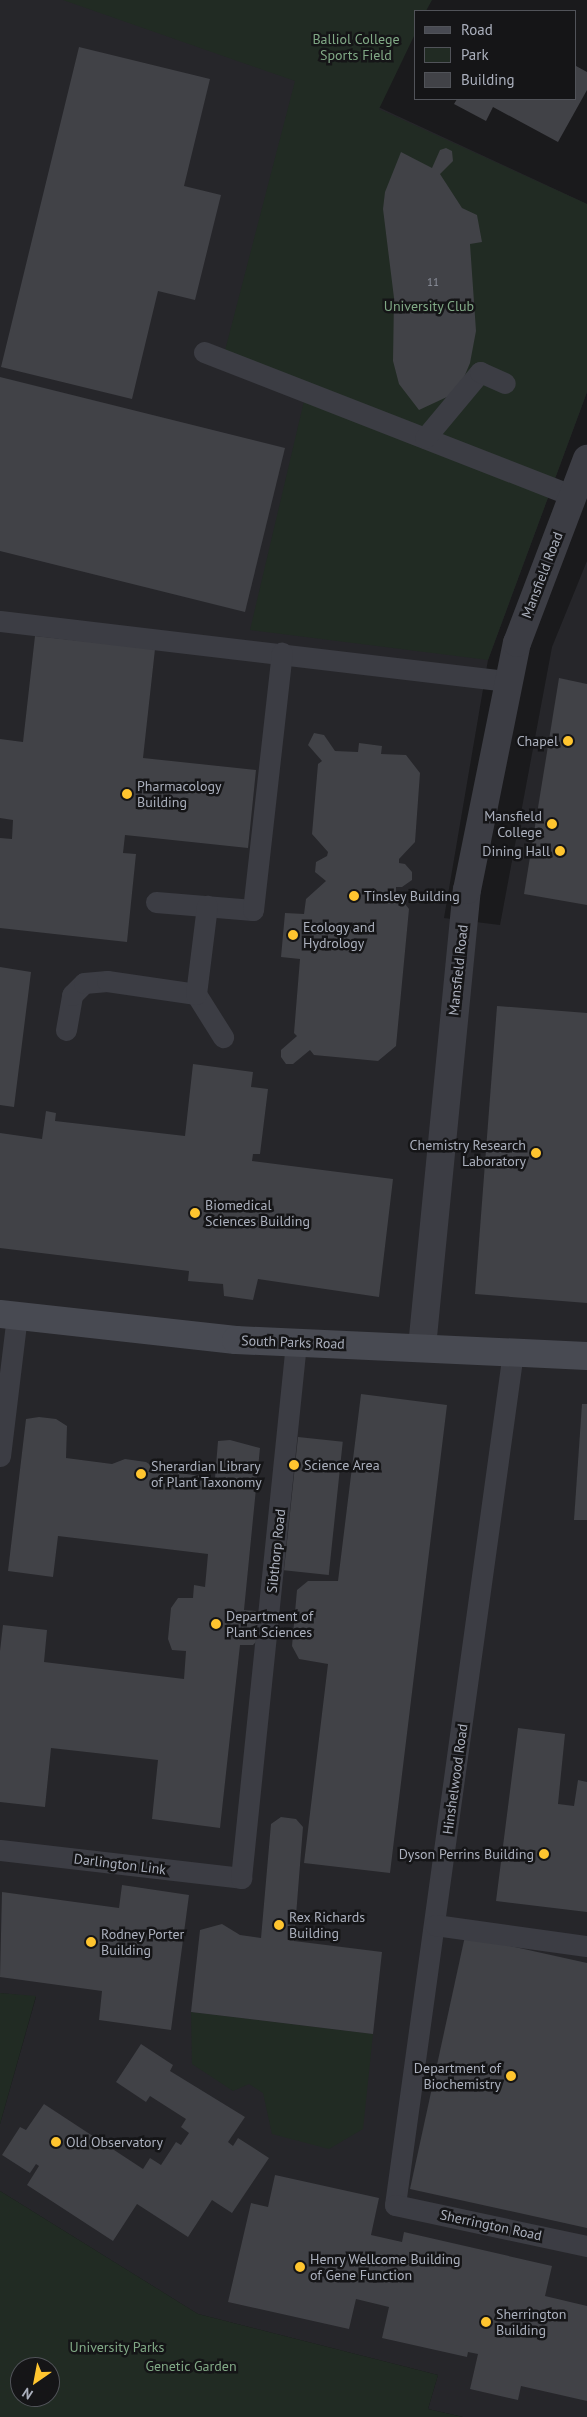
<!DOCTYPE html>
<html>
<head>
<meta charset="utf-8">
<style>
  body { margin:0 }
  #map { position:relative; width:587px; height:2417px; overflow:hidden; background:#1a1a1c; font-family:"PT Sans",sans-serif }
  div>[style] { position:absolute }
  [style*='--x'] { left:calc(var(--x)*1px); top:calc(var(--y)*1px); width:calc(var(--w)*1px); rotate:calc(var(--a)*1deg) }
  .built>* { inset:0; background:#26262a }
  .green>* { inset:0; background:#212b23 }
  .building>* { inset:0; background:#414247; transform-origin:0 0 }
  .lane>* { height:21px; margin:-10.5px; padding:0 10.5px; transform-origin:10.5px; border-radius:10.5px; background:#3c3d44 }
  .street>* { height:28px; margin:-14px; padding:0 14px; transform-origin:14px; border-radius:14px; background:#3c3d44 }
  .secondary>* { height:28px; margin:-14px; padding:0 14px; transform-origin:14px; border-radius:14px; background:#484a52 }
  .dots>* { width:14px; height:14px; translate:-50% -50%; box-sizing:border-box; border:2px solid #151517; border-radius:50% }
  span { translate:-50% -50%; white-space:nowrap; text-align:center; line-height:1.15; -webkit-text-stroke:5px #151517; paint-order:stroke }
  .number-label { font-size:11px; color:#9094a0 }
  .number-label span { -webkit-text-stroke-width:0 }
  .park-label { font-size:14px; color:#81a986 }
  .street-label { font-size:14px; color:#abb0bd }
  .poi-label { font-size:14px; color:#abb0bd }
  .right { translate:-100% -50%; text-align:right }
  .left { translate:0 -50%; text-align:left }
  .legend { position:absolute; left:414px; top:10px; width:162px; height:90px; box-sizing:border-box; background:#151517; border:1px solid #515359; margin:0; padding:6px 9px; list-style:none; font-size:15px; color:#abb0bd }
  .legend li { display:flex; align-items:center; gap:10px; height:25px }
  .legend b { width:25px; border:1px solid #515359 }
  .north { position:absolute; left:10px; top:2357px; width:50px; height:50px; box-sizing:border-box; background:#151517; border:1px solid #515359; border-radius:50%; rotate:213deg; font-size:14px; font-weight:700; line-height:20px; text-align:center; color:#abb0bd }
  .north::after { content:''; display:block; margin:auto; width:18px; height:22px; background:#ffc52f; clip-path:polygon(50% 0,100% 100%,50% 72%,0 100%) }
</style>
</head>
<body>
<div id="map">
  <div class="built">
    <i style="clip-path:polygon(0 0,148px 0,587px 204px,587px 392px,488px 660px,444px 918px,500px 925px,552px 647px,587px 561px,587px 2417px,463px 2417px,428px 2409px,438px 2375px,198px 2314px,0 2191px,0 2124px,36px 1997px,0 1993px)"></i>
  </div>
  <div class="green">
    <i style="clip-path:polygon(63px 0,432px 0,426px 11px,416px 11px,416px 32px,379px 109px,587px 204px,587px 392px,488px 660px,250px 630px,304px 401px,222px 362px,295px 81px)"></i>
    <i style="clip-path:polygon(0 1993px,36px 1996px,0 2124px)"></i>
    <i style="clip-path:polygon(191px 2012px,373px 2034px,363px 2129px,329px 2149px,272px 2134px,263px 2093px,249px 2084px,233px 2091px,192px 2064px)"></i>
    <i style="clip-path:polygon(evenodd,0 2191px,198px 2314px,438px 2375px,428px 2409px,463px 2417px,0 2417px,0 2191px,20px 2367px,50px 2367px,50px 2397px,20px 2397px,20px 2367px)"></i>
  </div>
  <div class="building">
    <i style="clip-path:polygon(79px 47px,210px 79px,184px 186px,221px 195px,195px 300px,158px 291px,132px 399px,1px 367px)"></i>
    <i style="clip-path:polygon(576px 66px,587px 72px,587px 90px,558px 142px,493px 107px,486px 121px,454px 104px,457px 99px,576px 99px)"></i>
    <i style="clip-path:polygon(446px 148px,452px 151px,453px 161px,440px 174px,462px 208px,477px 215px,482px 242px,470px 244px,476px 331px,470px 363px,462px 382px,449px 396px,419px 410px,399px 384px,393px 361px,394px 298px,383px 209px,385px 192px,401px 152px,432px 168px,440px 150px)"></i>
    <i style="clip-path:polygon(0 377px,285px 448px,245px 612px,0 551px)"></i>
    <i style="clip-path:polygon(35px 636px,155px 649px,143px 758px,256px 770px,248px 848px,125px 835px,123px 853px,136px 854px,127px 942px,0 928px,0 838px,12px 839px,13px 820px,0 818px,0 739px,23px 742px)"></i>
    <i style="clip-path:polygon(559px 678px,587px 684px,587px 905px,524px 894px)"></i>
    <i style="clip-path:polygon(314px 733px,324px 735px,335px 751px,358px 752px,359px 743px,382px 746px,381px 754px,406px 755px,420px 773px,415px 842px,399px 859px,399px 863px,405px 864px,412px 872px,412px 880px,402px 887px,396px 887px,396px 892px,409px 909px,396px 1046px,378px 1061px,314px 1055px,310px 1050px,293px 1064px,286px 1064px,281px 1057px,281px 1050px,297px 1036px,294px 1033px,300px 959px,281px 957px,285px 913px,304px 914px,306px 899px,326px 881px,315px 872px,316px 862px,327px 856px,328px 852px,312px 834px,318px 764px,322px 761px,308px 745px)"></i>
    <i style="clip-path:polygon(0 967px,31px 972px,14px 1107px,0 1105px)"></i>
    <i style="clip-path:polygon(497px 1006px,587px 1013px,587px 1303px,475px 1294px)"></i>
    <i style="clip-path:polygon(193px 1064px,253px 1072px,251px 1087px,268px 1089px,260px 1154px,253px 1154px,252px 1161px,393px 1179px,379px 1297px,258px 1279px,253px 1300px,224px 1296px,223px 1284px,188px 1281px,189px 1271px,0 1248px,0 1133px,42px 1139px,46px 1111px,56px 1113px,55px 1121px,185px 1136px)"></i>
    <i style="clip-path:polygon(361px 1394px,447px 1405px,390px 1873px,304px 1863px,328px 1664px,299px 1659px,292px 1646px,297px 1590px,308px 1581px,338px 1581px)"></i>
    <i style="clip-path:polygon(582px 1404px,587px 1404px,587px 1520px,574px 1520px)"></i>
    <i style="clip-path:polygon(39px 1417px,56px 1419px,67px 1426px,66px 1458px,112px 1464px,125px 1459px,146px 1462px,158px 1470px,215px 1478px,218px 1441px,230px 1440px,260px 1448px,244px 1610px,256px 1611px,263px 1622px,261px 1636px,253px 1645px,240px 1645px,220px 1828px,152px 1819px,158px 1760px,51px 1748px,45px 1807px,0 1802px,0 1651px,3px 1625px,47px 1630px,44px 1662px,184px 1679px,186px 1651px,172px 1650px,168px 1639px,171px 1608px,178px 1598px,193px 1598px,194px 1585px,205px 1587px,208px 1554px,58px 1536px,53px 1577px,8px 1571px,26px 1419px)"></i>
    <i style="left:298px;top:1437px;width:45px;height:134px;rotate:6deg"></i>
    <i style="clip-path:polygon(518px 1728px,565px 1734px,558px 1804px,574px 1806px,578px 1780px,587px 1782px,587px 1912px,496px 1901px)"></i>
    <i style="clip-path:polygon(281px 1817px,296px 1819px,303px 1827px,294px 1941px,382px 1952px,373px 2034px,191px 2012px,200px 1930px,222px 1924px,240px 1935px,261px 1938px,271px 1824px)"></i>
    <i style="clip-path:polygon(122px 1885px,189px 1895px,171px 2030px,99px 2020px,102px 1991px,0 1977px,2px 1892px,119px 1908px)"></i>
    <i style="clip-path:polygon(465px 1936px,587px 1963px,587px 2228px,410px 2189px)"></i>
    <i style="clip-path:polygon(141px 2044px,173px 2065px,170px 2071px,245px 2117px,228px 2142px,233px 2146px,238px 2138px,269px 2158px,232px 2213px,212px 2200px,188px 2237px,137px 2204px,113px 2241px,27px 2185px,39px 2166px,36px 2164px,30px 2173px,2px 2155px,20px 2127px,26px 2130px,44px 2104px,143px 2169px,150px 2158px,161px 2165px,176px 2142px,181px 2145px,189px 2133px,181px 2127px,186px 2119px,150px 2096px,146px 2102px,116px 2082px)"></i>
    <i style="clip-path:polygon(275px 2175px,379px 2198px,371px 2235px,402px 2242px,404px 2232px,552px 2266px,545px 2296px,587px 2306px,587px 2401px,521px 2386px,518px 2400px,470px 2389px,478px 2354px,468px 2352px,467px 2357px,382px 2338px,389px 2307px,356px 2299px,349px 2329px,228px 2302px,251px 2203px,268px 2207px)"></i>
  </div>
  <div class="lane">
    <i style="--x:204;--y:352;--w:396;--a:21.3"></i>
    <i style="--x:425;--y:438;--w:86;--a:-50.2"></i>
    <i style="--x:480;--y:372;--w:27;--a:24"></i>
    <i style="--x:0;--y:621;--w:511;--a:6.75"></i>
    <i style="--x:156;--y:902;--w:97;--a:4.7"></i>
    <i style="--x:253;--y:910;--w:259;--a:-83.6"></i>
    <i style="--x:196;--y:994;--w:51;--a:57.9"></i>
    <i style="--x:66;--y:1030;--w:36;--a:-80"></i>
    <i style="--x:72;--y:995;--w:17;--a:-45"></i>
    <i style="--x:84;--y:983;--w:23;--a:-5"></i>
    <i style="--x:107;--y:981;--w:90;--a:8.3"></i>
    <i style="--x:196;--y:994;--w:89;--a:-82.9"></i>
    <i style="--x:513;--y:1352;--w:861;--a:97.88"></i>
    <i style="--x:395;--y:2205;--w:196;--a:12.1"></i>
    <i style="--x:0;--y:1456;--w:141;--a:-83.1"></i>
    <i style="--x:0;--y:1850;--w:243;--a:6.6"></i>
    <i style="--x:241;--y:1878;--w:538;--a:-84.13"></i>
    <i style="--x:435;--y:1925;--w:153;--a:7.9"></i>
  </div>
  <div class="street">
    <i style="--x:422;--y:1347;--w:459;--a:-84.4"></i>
    <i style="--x:467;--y:890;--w:252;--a:-78.6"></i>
    <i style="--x:517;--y:643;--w:197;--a:-69.2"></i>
  </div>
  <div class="secondary">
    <i style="--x:0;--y:1314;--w:237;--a:6.3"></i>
    <i style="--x:236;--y:1340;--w:351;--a:2.6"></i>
  </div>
  <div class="dots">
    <i style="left:568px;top:741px;background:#ffc52f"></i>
    <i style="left:127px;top:794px;background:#ffc52f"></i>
    <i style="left:552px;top:824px;background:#ffc52f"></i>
    <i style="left:560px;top:851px;background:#ffc52f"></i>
    <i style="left:354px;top:896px;background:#ffc52f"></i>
    <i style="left:293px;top:935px;background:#ffc52f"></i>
    <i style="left:536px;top:1153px;background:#ffc52f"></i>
    <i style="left:195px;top:1213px;background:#ffc52f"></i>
    <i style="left:294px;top:1465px;background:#ffc52f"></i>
    <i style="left:141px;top:1474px;background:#ffc52f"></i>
    <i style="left:216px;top:1624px;background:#ffc52f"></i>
    <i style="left:544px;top:1854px;background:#ffc52f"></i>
    <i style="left:279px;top:1925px;background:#ffc52f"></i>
    <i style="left:91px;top:1942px;background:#ffc52f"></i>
    <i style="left:511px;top:2076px;background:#ffc52f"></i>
    <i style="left:56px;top:2142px;background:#ffc52f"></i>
    <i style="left:300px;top:2267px;background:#ffc52f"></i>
    <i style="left:486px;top:2322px;background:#ffc52f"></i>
  </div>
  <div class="number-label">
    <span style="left:433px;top:282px">11</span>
  </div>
  <div class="park-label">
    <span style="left:356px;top:47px">Balliol College<br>Sports Field</span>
    <span style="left:429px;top:306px">University Club</span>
    <span style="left:117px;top:2347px">University Parks</span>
    <span style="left:191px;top:2366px">Genetic Garden</span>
  </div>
  <div class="street-label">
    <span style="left:542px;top:575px;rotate:-69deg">Mansfield Road</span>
    <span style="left:458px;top:970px;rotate:-84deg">Mansfield Road</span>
    <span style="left:293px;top:1342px;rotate:2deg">South Parks Road</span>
    <span style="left:276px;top:1551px;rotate:-84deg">Sibthorp Road</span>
    <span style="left:455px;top:1779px;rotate:-82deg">Hinshelwood Road</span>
    <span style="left:120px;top:1864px;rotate:7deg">Darlington Link</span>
    <span style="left:491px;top:2225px;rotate:12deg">Sherrington Road</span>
  </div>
  <div class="poi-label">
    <span class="right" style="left:558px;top:741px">Chapel</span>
    <span class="left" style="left:137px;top:794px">Pharmacology<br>Building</span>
    <span class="right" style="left:542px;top:824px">Mansfield<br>College</span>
    <span class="right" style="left:550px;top:851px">Dining Hall</span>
    <span class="left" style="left:364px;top:896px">Tinsley Building</span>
    <span class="left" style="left:303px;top:935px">Ecology and<br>Hydrology</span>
    <span class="right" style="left:526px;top:1153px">Chemistry Research<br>Laboratory</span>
    <span class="left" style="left:205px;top:1213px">Biomedical<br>Sciences Building</span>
    <span class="left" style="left:304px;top:1465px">Science Area</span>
    <span class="left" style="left:151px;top:1474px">Sherardian Library<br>of Plant Taxonomy</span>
    <span class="left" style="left:226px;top:1624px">Department of<br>Plant Sciences</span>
    <span class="right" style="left:534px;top:1854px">Dyson Perrins Building</span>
    <span class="left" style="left:289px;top:1925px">Rex Richards<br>Building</span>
    <span class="left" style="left:101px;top:1942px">Rodney Porter<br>Building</span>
    <span class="right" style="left:501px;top:2076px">Department of<br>Biochemistry</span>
    <span class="left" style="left:66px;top:2142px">Old Observatory</span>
    <span class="left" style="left:310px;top:2267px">Henry Wellcome Building<br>of Gene Function</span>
    <span class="left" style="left:496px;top:2322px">Sherrington<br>Building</span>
  </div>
  <ul class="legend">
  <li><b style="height:6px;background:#484a52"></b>Road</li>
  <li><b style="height:14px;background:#212b23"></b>Park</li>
  <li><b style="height:14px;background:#414247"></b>Building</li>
  </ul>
  <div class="north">N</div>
</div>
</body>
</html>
